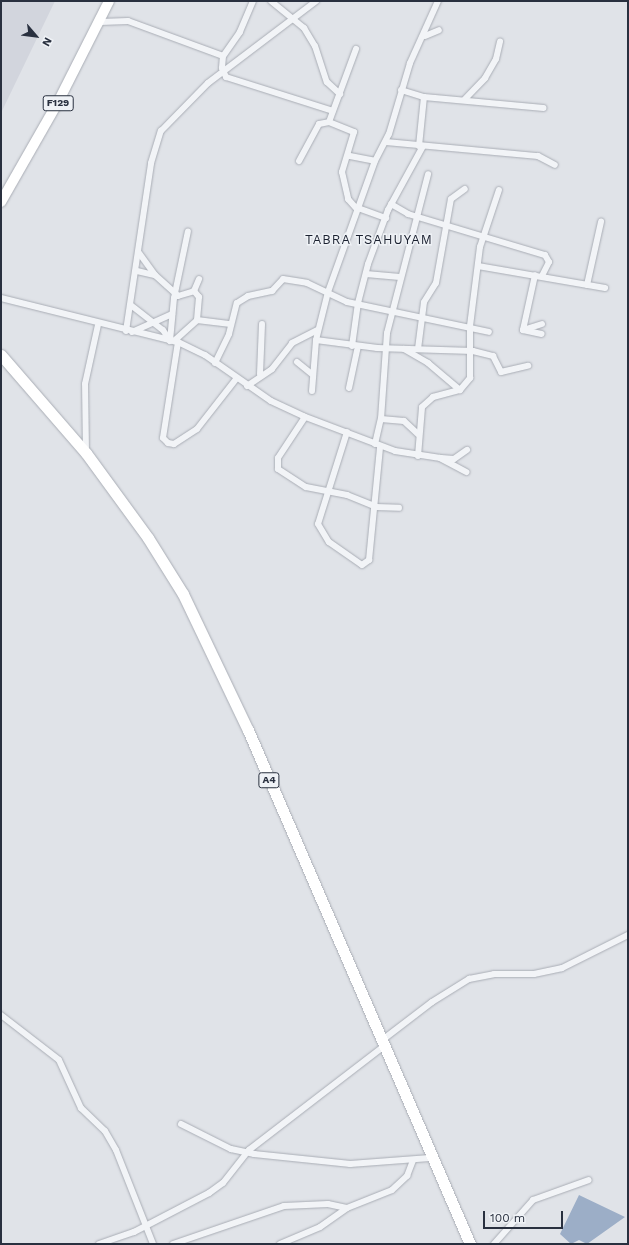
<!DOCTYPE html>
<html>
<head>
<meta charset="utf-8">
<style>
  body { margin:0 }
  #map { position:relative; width:629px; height:1245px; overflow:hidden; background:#e0e3e8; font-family:"Work Sans",sans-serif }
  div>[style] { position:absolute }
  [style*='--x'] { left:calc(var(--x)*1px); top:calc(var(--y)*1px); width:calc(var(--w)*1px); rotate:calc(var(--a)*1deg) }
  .built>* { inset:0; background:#d2d5dd }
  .water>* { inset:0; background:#9caec7 }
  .roads { filter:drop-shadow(0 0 1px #a9adb5) drop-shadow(0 0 1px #a9adb5) }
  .minor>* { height:6px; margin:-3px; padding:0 3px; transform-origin:3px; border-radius:3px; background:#f2f4f7 }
  .primary>* { height:10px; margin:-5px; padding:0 5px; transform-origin:5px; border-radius:5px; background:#fff }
  .trunk>* { height:11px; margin:-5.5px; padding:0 5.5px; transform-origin:5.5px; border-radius:5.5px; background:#fff }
  span { translate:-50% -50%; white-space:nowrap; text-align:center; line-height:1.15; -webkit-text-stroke:3px #eff2f6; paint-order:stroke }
  .shield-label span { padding:1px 3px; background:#eff2f6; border:1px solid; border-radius:3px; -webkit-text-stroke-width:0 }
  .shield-label { font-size:10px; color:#29303f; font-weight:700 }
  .quarter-label { font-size:13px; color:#1b2130; letter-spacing:1px }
  .frame { position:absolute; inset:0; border:2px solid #29303f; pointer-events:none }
  .north { position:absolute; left:16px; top:16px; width:40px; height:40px; -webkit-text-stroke:3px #eff2f6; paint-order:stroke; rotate:118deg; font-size:11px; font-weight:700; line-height:16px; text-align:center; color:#29303f }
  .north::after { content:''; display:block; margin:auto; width:14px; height:18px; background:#29303f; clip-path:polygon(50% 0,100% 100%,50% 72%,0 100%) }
  .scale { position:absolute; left:483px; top:1211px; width:80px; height:18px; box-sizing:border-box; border:2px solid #29303f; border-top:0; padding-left:5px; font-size:12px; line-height:14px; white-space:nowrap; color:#29303f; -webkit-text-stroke:3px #eff2f6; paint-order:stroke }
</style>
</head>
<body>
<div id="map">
  <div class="built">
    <i style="clip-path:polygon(1px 1px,55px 1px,1px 113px)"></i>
  </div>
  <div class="water">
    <i style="clip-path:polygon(579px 1195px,625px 1217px,587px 1244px,579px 1240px,571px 1244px,560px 1234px)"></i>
  </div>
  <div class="roads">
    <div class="minor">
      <i style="--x:253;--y:1;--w:34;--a:113"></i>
      <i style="--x:240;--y:32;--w:29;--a:125"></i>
      <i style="--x:223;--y:56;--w:12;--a:95"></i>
      <i style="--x:222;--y:68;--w:10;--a:66"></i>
      <i style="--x:226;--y:77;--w:112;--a:17.6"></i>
      <i style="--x:271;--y:1;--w:43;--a:39.3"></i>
      <i style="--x:304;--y:28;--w:21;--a:59"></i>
      <i style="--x:315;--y:46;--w:38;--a:72"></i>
      <i style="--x:327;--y:82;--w:18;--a:43"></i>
      <i style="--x:100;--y:22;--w:28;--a:-2"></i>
      <i style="--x:128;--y:21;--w:101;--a:20.2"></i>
      <i style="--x:425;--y:36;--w:15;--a:-23"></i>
      <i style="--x:401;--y:90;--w:24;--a:17"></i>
      <i style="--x:424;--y:97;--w:120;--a:5.3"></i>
      <i style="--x:465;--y:99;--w:29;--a:-46"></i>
      <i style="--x:485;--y:78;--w:22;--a:-60"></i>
      <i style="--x:496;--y:59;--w:18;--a:-77"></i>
      <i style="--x:329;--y:122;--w:78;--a:-69.7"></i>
      <i style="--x:386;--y:142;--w:153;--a:5.3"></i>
      <i style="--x:538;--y:156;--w:19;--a:28"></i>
      <i style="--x:419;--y:146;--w:49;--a:-84.2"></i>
      <i style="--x:350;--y:156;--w:25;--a:11"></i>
      <i style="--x:299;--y:161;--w:42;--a:-61.6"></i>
      <i style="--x:319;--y:124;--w:10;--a:-11"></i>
      <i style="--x:329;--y:122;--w:27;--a:22"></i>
      <i style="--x:354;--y:132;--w:42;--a:106.7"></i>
      <i style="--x:342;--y:172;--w:28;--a:77"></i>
      <i style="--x:348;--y:199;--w:13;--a:48"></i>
      <i style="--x:391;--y:204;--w:20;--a:30"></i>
      <i style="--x:408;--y:214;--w:143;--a:16.7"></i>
      <i style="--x:545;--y:255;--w:8;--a:60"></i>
      <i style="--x:549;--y:262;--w:16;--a:117"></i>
      <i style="--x:358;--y:208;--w:30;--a:20"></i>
      <i style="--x:139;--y:253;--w:27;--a:54"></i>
      <i style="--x:478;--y:266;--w:129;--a:9.8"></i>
      <i style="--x:137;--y:271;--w:18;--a:13"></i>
      <i style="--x:155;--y:275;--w:31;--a:42"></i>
      <i style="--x:178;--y:296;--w:17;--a:-17"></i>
      <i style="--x:366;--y:274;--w:34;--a:5"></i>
      <i style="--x:587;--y:285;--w:65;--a:-77.5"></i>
      <i style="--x:1;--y:298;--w:182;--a:14"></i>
      <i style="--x:178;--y:342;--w:30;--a:26"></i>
      <i style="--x:205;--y:355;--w:80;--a:34.9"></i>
      <i style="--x:271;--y:401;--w:35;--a:25"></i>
      <i style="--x:303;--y:416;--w:98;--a:20.8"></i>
      <i style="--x:395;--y:451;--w:46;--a:8.8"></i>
      <i style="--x:440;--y:458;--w:30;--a:28"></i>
      <i style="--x:132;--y:306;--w:39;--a:38"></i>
      <i style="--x:163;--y:330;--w:13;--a:58"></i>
      <i style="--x:197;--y:320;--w:23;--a:-85"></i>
      <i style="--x:199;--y:297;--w:8;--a:-130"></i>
      <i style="--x:194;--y:291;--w:13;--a:-67"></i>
      <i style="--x:542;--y:324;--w:20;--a:162"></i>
      <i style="--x:523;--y:330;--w:19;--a:12"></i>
      <i style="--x:523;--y:330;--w:56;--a:-77.7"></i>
      <i style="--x:126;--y:331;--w:170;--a:-81.5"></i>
      <i style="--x:151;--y:163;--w:34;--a:-73"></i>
      <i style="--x:161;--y:131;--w:67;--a:-45.6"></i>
      <i style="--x:208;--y:83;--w:136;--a:-37.2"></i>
      <i style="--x:132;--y:332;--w:44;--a:-24.2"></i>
      <i style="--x:316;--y:340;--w:62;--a:7.5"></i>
      <i style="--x:377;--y:348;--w:96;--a:1.8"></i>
      <i style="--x:473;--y:351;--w:21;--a:14"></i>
      <i style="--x:493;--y:356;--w:18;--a:63"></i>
      <i style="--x:501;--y:372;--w:28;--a:-13"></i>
      <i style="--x:170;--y:341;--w:43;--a:-84.7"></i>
      <i style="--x:174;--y:298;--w:68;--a:-78.2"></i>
      <i style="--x:174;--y:341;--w:31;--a:-42"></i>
      <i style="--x:197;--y:320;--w:34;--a:7"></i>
      <i style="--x:178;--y:342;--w:97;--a:98.9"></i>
      <i style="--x:163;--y:438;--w:7;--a:45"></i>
      <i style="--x:168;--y:443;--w:6;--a:9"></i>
      <i style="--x:174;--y:444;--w:27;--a:-33"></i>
      <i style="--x:197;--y:429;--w:63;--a:-52"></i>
      <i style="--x:352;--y:346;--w:43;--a:-82.1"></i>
      <i style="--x:358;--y:303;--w:40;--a:-75.6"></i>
      <i style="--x:368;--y:264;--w:58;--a:-69.7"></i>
      <i style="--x:388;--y:210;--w:73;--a:-61.3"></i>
      <i style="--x:404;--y:349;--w:28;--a:30"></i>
      <i style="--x:428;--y:363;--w:42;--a:40.2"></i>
      <i style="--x:418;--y:349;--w:47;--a:-82.7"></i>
      <i style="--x:424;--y:302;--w:22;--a:-58"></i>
      <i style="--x:436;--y:283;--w:85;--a:-79.9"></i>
      <i style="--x:451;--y:199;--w:17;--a:-36"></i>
      <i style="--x:297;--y:362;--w:19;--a:39"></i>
      <i style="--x:215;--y:363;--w:32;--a:-64"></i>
      <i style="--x:229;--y:334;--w:32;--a:-76"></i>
      <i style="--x:237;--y:303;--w:13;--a:-32"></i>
      <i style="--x:248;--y:296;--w:25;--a:-12"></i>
      <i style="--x:272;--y:291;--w:16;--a:-47"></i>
      <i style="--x:283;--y:279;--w:24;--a:9"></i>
      <i style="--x:307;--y:283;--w:44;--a:25.4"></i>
      <i style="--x:347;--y:302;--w:145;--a:11.9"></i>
      <i style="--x:260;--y:374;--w:50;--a:-87.7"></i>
      <i style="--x:247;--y:386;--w:30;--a:-34"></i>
      <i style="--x:272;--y:369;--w:33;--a:-52"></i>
      <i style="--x:292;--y:343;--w:28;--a:-27"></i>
      <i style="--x:349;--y:388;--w:43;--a:-77.9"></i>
      <i style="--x:312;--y:391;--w:51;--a:-85.5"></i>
      <i style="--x:316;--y:340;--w:49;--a:-76"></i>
      <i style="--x:328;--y:292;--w:139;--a:-70.3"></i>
      <i style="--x:375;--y:161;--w:30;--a:-63"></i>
      <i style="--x:389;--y:134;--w:74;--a:-73.5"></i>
      <i style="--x:410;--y:63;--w:68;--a:-65.7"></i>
      <i style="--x:305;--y:417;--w:49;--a:123.4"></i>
      <i style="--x:278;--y:458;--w:11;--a:90"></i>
      <i style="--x:278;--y:469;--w:33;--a:33"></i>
      <i style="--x:306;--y:487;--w:42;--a:11"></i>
      <i style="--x:347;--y:495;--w:31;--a:22"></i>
      <i style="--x:376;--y:507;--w:23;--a:2"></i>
      <i style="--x:381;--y:419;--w:23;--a:5"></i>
      <i style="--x:404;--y:421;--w:19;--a:43"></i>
      <i style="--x:347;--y:432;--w:96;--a:107.5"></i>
      <i style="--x:318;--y:524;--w:21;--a:59"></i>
      <i style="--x:329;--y:542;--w:40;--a:34.9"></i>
      <i style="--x:362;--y:565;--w:9;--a:-36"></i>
      <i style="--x:369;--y:560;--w:114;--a:-84.4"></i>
      <i style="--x:375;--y:444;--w:26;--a:-77"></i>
      <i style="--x:381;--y:419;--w:86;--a:-86"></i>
      <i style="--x:387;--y:333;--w:164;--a:-75.5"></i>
      <i style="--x:86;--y:452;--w:68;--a:-90.8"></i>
      <i style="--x:85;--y:384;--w:60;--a:-77.6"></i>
      <i style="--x:418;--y:456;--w:49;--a:-85.3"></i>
      <i style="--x:422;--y:407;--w:15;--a:-42"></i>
      <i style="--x:433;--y:397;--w:28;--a:-15"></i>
      <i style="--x:460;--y:390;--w:16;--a:-50"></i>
      <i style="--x:470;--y:378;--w:52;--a:-90"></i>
      <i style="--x:470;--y:326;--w:80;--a:-82.8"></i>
      <i style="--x:480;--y:247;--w:60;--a:-71.6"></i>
      <i style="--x:441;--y:458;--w:13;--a:4"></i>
      <i style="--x:454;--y:459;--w:16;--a:-35"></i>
      <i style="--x:1;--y:1015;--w:73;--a:37.8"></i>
      <i style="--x:59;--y:1060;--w:53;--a:65.4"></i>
      <i style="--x:81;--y:1108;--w:33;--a:44"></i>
      <i style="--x:105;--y:1131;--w:22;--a:60"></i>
      <i style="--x:116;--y:1150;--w:101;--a:68.5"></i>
      <i style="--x:381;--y:1041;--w:64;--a:-37.4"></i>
      <i style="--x:432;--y:1002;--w:44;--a:-31.9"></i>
      <i style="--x:469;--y:979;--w:25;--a:-11"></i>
      <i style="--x:494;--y:974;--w:40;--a:0"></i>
      <i style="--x:534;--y:974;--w:29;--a:-12"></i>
      <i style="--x:562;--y:968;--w:74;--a:-26.6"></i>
      <i style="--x:181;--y:1124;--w:56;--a:26.6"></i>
      <i style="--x:231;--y:1149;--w:24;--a:12"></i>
      <i style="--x:254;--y:1154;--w:97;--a:5.9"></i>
      <i style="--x:350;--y:1164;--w:80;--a:-4.3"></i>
      <i style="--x:99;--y:1244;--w:37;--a:-19"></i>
      <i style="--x:134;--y:1232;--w:85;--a:-27.5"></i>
      <i style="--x:209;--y:1193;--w:17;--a:-36"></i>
      <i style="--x:223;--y:1183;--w:42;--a:-51.8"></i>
      <i style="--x:249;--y:1150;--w:170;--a:-37.6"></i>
      <i style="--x:173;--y:1244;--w:117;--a:-18.9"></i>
      <i style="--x:284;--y:1206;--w:44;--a:-2.6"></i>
      <i style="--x:328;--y:1204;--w:19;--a:12"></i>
      <i style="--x:280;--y:1244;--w:43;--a:-23"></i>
      <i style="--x:320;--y:1227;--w:33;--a:-35"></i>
      <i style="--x:347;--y:1208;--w:48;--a:-21.8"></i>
      <i style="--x:392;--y:1190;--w:21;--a:-43"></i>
      <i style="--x:407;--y:1176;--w:17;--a:-69"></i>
      <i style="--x:494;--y:1244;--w:59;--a:-48.4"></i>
      <i style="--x:533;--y:1200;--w:59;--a:-19.7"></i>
    </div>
    <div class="primary">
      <i style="--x:1;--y:202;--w:113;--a:-60.3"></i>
      <i style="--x:57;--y:104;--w:115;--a:-63.2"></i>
    </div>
    <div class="trunk">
      <i style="--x:1;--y:355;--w:130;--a:49.1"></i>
      <i style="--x:86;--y:453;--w:105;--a:53.9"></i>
      <i style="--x:148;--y:538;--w:66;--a:58"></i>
      <i style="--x:183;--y:594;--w:151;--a:64.5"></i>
      <i style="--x:248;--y:730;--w:560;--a:66.64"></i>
    </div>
  </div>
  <div class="shield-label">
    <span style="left:58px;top:103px">F129</span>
    <span style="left:269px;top:780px">A4</span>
  </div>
  <div class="quarter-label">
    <span style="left:369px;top:240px">TABRA TSAHUYAM</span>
  </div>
  <div class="frame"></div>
  <div class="north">N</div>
  <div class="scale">100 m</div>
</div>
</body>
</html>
